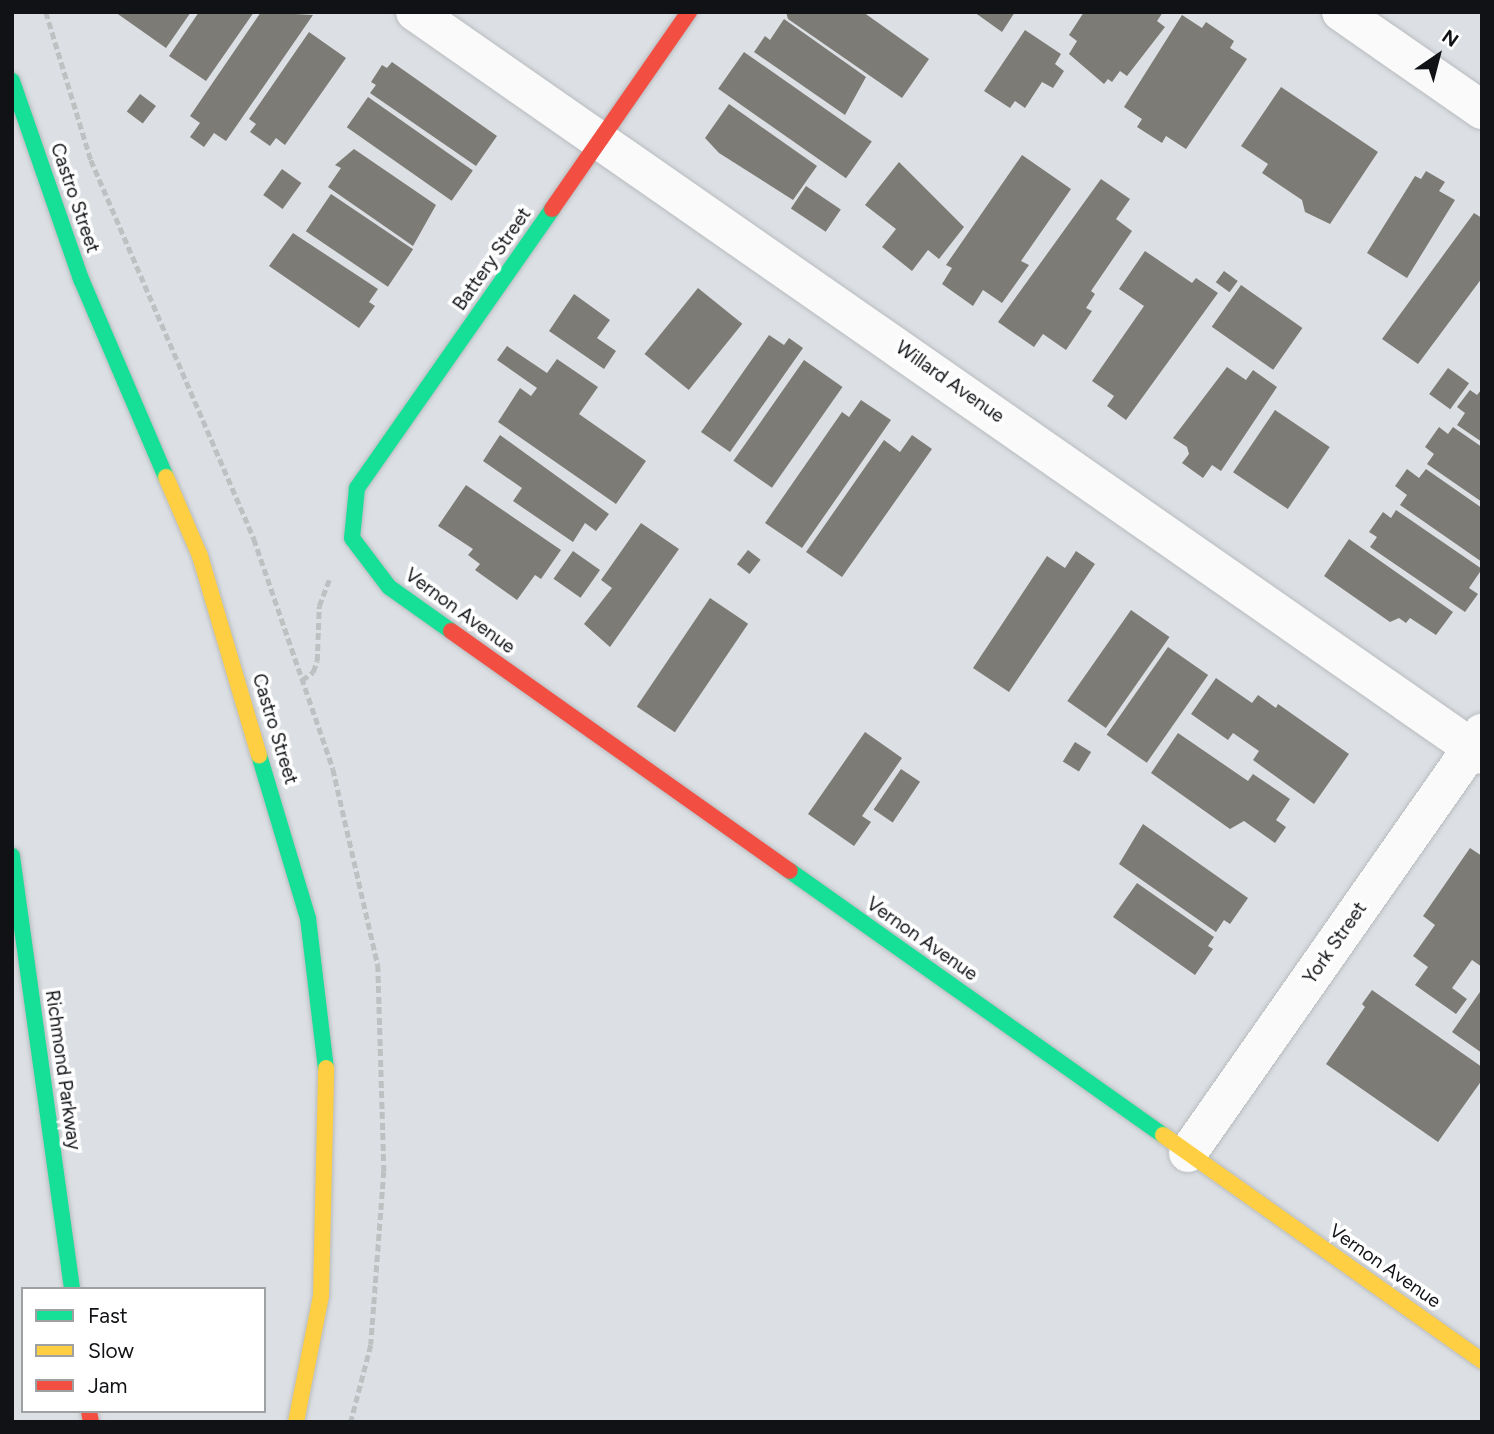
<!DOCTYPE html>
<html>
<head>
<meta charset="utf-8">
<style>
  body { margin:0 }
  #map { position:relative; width:1494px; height:1434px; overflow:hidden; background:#dce0e4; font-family:Figtree,sans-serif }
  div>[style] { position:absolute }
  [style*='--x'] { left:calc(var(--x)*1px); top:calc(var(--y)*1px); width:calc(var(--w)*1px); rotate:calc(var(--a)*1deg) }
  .building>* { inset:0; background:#7d7b75; transform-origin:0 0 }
  .path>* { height:4.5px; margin-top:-2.25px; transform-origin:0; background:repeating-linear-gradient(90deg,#bfc0c1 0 7px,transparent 0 10.5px) }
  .roads { filter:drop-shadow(0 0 2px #b8bbbe) drop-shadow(0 0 2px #b8bbbe) }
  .street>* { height:38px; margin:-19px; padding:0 19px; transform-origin:19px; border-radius:19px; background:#fafafb }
  .fast>* { height:16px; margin:-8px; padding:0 8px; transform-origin:8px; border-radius:8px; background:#16e098 }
  .slow>* { height:16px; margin:-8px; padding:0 8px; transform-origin:8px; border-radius:8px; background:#ffcf43 }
  .jam>* { height:16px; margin:-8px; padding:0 8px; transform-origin:8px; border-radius:8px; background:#f24e42 }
  span { translate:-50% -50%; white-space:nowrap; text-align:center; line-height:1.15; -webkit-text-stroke:7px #fff; paint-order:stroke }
  .street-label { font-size:19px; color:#101215 }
  .frame { position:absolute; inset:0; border:14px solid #101215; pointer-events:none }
  .legend { position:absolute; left:21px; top:1287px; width:245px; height:126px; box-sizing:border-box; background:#fff; border:2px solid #9fa0a1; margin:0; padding:9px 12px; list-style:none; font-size:21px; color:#101215 }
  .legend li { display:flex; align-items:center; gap:14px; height:35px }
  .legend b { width:35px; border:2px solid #9fa0a1 }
  .north { position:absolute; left:1403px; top:21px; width:70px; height:70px; -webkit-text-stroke:5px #fff; paint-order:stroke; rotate:35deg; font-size:19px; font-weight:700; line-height:28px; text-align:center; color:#101215 }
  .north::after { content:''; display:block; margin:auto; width:24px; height:32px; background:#101215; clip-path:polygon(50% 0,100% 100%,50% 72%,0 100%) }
</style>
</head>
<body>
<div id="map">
  <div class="building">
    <i style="clip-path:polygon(115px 12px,191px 12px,166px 48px)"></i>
    <i style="clip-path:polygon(199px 12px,254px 12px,206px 81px,169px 56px)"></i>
    <i style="clip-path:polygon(261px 12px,313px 15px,226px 141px,214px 133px,204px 147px,190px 137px,200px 123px,190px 116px)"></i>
    <i style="clip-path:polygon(786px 12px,863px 12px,929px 59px,902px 98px,788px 19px)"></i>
    <i style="clip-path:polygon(974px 12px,1015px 12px,1002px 32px)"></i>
    <i style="clip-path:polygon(1084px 12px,1163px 12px,1157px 21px,1165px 27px,1127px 76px,1120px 71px,1112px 82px,1108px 79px,1104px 84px,1069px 54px,1077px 41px,1069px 35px)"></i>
    <i style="clip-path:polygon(1182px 15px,1202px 28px,1206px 22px,1234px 41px,1230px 48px,1247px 59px,1186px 149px,1166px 136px,1162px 143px,1137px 127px,1142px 119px,1124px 107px)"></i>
    <i style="clip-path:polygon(784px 19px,866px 77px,845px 115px,754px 52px,765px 36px,770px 40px)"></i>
    <i style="clip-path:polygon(1025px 30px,1061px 54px,1055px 64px,1064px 71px,1053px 88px,1042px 82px,1025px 108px,1015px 101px,1010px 108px,984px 91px)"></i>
    <i style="clip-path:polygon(309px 32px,346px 58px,285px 145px,276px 138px,270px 146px,250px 132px,256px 124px,249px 119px)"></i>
    <i style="left:744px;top:52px;width:156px;height:45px;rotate:35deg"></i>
    <i style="clip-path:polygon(392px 62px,497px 136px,476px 166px,370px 93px,376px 85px,371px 82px,382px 65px,387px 68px)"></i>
    <i style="clip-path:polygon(1281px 87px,1378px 152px,1330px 224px,1305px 212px,1302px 200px,1262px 173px,1268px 164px,1241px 146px)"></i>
    <i style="left:140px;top:94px;width:20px;height:22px;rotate:37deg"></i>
    <i style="left:368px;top:97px;width:128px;height:37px;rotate:35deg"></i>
    <i style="clip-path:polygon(729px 104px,817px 166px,793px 200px,719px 153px,705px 138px)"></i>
    <i style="clip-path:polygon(354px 149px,436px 205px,413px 246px,328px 187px,341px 168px,335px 165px)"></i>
    <i style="clip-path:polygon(1022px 155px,1071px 189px,1021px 261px,1029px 265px,1002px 303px,983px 290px,973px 306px,942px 284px,952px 268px,946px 265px)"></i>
    <i style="clip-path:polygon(899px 162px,964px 227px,939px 259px,928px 250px,912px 271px,882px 247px,896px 229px,865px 205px)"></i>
    <i style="left:282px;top:169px;width:24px;height:32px;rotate:36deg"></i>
    <i style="clip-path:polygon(1426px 171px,1445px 182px,1439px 191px,1455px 200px,1407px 278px,1367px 253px,1415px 176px,1421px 179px)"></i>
    <i style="clip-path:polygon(1101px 179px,1130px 199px,1116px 219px,1132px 231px,1091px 291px,1095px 294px,1086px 308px,1092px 311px,1066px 350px,1043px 334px,1034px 347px,998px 322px)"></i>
    <i style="left:806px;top:186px;width:42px;height:27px;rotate:34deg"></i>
    <i style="left:331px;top:194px;width:99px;height:45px;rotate:34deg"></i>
    <i style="clip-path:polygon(1474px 213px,1482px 218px,1482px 278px,1418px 364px,1382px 339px)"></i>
    <i style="clip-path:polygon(293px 233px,378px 289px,369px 302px,375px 306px,359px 328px,269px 266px)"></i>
    <i style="clip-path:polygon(1145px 251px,1192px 283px,1196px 278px,1218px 293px,1126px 420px,1107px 406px,1114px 396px,1092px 381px,1144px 306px,1119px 289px)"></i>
    <i style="left:1224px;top:271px;width:17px;height:14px;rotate:36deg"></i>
    <i style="left:1241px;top:285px;width:75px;height:51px;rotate:35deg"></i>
    <i style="left:698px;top:288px;width:57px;height:85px;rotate:39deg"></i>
    <i style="clip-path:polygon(574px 294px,610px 320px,597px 338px,616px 351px,604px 369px,549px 331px)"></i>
    <i style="clip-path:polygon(769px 335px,784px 345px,789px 338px,803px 348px,730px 452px,701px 432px)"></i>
    <i style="clip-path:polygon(507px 346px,547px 373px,557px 359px,598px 387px,579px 414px,646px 461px,616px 504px,498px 422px,520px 388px,531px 396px,537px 388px,497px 360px)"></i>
    <i style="left:804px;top:360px;width:47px;height:123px;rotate:35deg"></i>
    <i style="clip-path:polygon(1227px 367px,1246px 380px,1253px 370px,1277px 387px,1221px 471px,1212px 465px,1203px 478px,1182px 463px,1189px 454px,1187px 447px,1173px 438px)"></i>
    <i style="left:1448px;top:368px;width:26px;height:32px;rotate:36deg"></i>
    <i style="clip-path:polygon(1482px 389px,1482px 442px,1457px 425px,1465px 413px,1457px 407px,1470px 390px,1477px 395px)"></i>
    <i style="clip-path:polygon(861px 400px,891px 420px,802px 548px,765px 523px,842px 412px,849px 417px)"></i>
    <i style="left:1275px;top:410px;width:66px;height:75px;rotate:34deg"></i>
    <i style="clip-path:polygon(1439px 427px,1448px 434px,1453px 427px,1482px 447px,1482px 502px,1427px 464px,1434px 454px,1425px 447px)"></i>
    <i style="clip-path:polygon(500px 435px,609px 514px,596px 531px,585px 523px,573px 542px,513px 501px,522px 488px,483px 461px)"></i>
    <i style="clip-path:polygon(912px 435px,932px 449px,842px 577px,806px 552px,884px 440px,900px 452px)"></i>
    <i style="clip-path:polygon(1407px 469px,1419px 478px,1426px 469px,1482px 508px,1482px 562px,1400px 505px,1407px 495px,1395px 486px)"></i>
    <i style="clip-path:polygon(466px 485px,561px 550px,541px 579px,535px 575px,517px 600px,475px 570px,480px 564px,468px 555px,473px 549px,438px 526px)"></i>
    <i style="clip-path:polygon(1396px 510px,1482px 569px,1469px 588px,1478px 594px,1465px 612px,1370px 547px,1377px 537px,1369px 532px,1383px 512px,1391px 518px)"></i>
    <i style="clip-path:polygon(641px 523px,679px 549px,610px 647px,584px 624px,612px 588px,601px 580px)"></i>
    <i style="clip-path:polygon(1349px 539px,1453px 612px,1436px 635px,1410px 618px,1406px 623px,1399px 618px,1390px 622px,1324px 576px)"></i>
    <i style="left:748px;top:550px;width:16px;height:18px;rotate:38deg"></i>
    <i style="left:573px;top:551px;width:33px;height:34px;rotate:35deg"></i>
    <i style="clip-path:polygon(1076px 551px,1095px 564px,1009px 692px,973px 668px,1047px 556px,1065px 568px)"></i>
    <i style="left:710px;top:598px;width:46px;height:131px;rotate:34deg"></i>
    <i style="left:1131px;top:610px;width:47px;height:111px;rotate:35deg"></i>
    <i style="left:1168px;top:647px;width:49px;height:107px;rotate:35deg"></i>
    <i style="clip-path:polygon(1216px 678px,1252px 703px,1258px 695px,1276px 708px,1278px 704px,1349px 754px,1314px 804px,1253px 760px,1259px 751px,1233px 733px,1228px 740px,1191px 714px)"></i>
    <i style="clip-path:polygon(865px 732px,902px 758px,862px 816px,871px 822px,854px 846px,808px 814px)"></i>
    <i style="clip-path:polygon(1178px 733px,1248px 781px,1253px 774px,1290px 799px,1276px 820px,1286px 827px,1275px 843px,1244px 821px,1230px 829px,1151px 773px)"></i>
    <i style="left:1075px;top:742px;width:19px;height:23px;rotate:32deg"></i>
    <i style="left:901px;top:769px;width:23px;height:49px;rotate:34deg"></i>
    <i style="clip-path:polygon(1143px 824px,1248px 898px,1230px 924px,1224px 920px,1216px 932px,1119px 864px)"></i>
    <i style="clip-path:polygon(1470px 848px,1482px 856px,1482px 967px,1472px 960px,1452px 988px,1467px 999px,1456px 1014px,1415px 985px,1428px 967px,1413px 956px,1435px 925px,1423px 916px)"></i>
    <i style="clip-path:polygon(1137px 883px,1214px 937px,1208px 946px,1213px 949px,1195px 975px,1113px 917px)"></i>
    <i style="clip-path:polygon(1482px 989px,1482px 1053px,1452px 1032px)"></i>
    <i style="clip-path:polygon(1372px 990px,1482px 1067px,1482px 1080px,1438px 1142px,1326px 1064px,1365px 1007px,1362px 1004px)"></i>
  </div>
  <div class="path">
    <i style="--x:46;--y:12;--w:155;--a:73.1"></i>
    <i style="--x:91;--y:160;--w:413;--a:66.7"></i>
    <i style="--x:254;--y:539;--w:243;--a:71"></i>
    <i style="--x:333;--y:769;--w:201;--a:77.1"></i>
    <i style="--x:378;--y:965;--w:206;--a:88.3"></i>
    <i style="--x:384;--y:1171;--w:174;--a:94.3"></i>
    <i style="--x:371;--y:1345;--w:80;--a:104.6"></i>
    <i style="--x:302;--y:680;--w:14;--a:-36"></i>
    <i style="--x:313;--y:672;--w:12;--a:-70"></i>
    <i style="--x:317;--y:661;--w:55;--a:-87.9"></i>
    <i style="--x:319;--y:606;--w:30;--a:-69"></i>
  </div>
  <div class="roads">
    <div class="street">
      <i style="--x:415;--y:12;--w:1300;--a:34.85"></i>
      <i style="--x:1341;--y:12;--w:172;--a:34.8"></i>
      <i style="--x:1188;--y:1153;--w:513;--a:-55.01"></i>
    </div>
    <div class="fast">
      <i style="--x:12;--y:81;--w:210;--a:70.8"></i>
      <i style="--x:81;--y:279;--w:215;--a:66.8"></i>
      <i style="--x:451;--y:631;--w:76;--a:-144.6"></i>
      <i style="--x:389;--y:587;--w:61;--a:-127.1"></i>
      <i style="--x:352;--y:538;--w:50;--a:-84.3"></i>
      <i style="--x:357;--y:488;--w:340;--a:-55"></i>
      <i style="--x:259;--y:755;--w:170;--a:73.3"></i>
      <i style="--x:308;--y:918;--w:151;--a:83.2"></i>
      <i style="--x:12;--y:856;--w:437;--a:82.1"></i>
      <i style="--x:790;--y:871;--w:457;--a:35.3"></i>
    </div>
    <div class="slow">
      <i style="--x:166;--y:477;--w:86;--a:66.7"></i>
      <i style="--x:200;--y:556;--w:208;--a:73.5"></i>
      <i style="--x:1163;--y:1135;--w:391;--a:35.3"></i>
      <i style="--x:296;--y:1422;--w:128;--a:-78.8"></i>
      <i style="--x:321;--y:1296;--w:228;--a:-88.7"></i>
    </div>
    <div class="jam">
      <i style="--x:552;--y:209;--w:240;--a:-55.2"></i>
      <i style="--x:451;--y:631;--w:415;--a:35.3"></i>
      <i style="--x:89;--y:1411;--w:11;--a:80"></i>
    </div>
  </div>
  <div class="street-label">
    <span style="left:75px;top:198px;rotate:71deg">Castro Street</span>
    <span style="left:492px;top:259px;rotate:-55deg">Battery Street</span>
    <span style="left:950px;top:382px;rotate:35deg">Willard Avenue</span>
    <span style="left:460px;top:611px;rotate:36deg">Vernon Avenue</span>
    <span style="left:275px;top:729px;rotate:73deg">Castro Street</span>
    <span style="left:922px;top:939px;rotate:35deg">Vernon Avenue</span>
    <span style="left:1335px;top:943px;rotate:-55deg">York Street</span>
    <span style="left:63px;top:1070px;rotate:82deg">Richmond Parkway</span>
    <span style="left:1385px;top:1266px;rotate:35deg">Vernon Avenue</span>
  </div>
  <div class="frame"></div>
  <ul class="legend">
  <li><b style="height:9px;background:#16e098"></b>Fast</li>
  <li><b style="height:9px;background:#ffcf43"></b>Slow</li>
  <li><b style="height:9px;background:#f24e42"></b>Jam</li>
  </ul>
  <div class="north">N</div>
</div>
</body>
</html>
